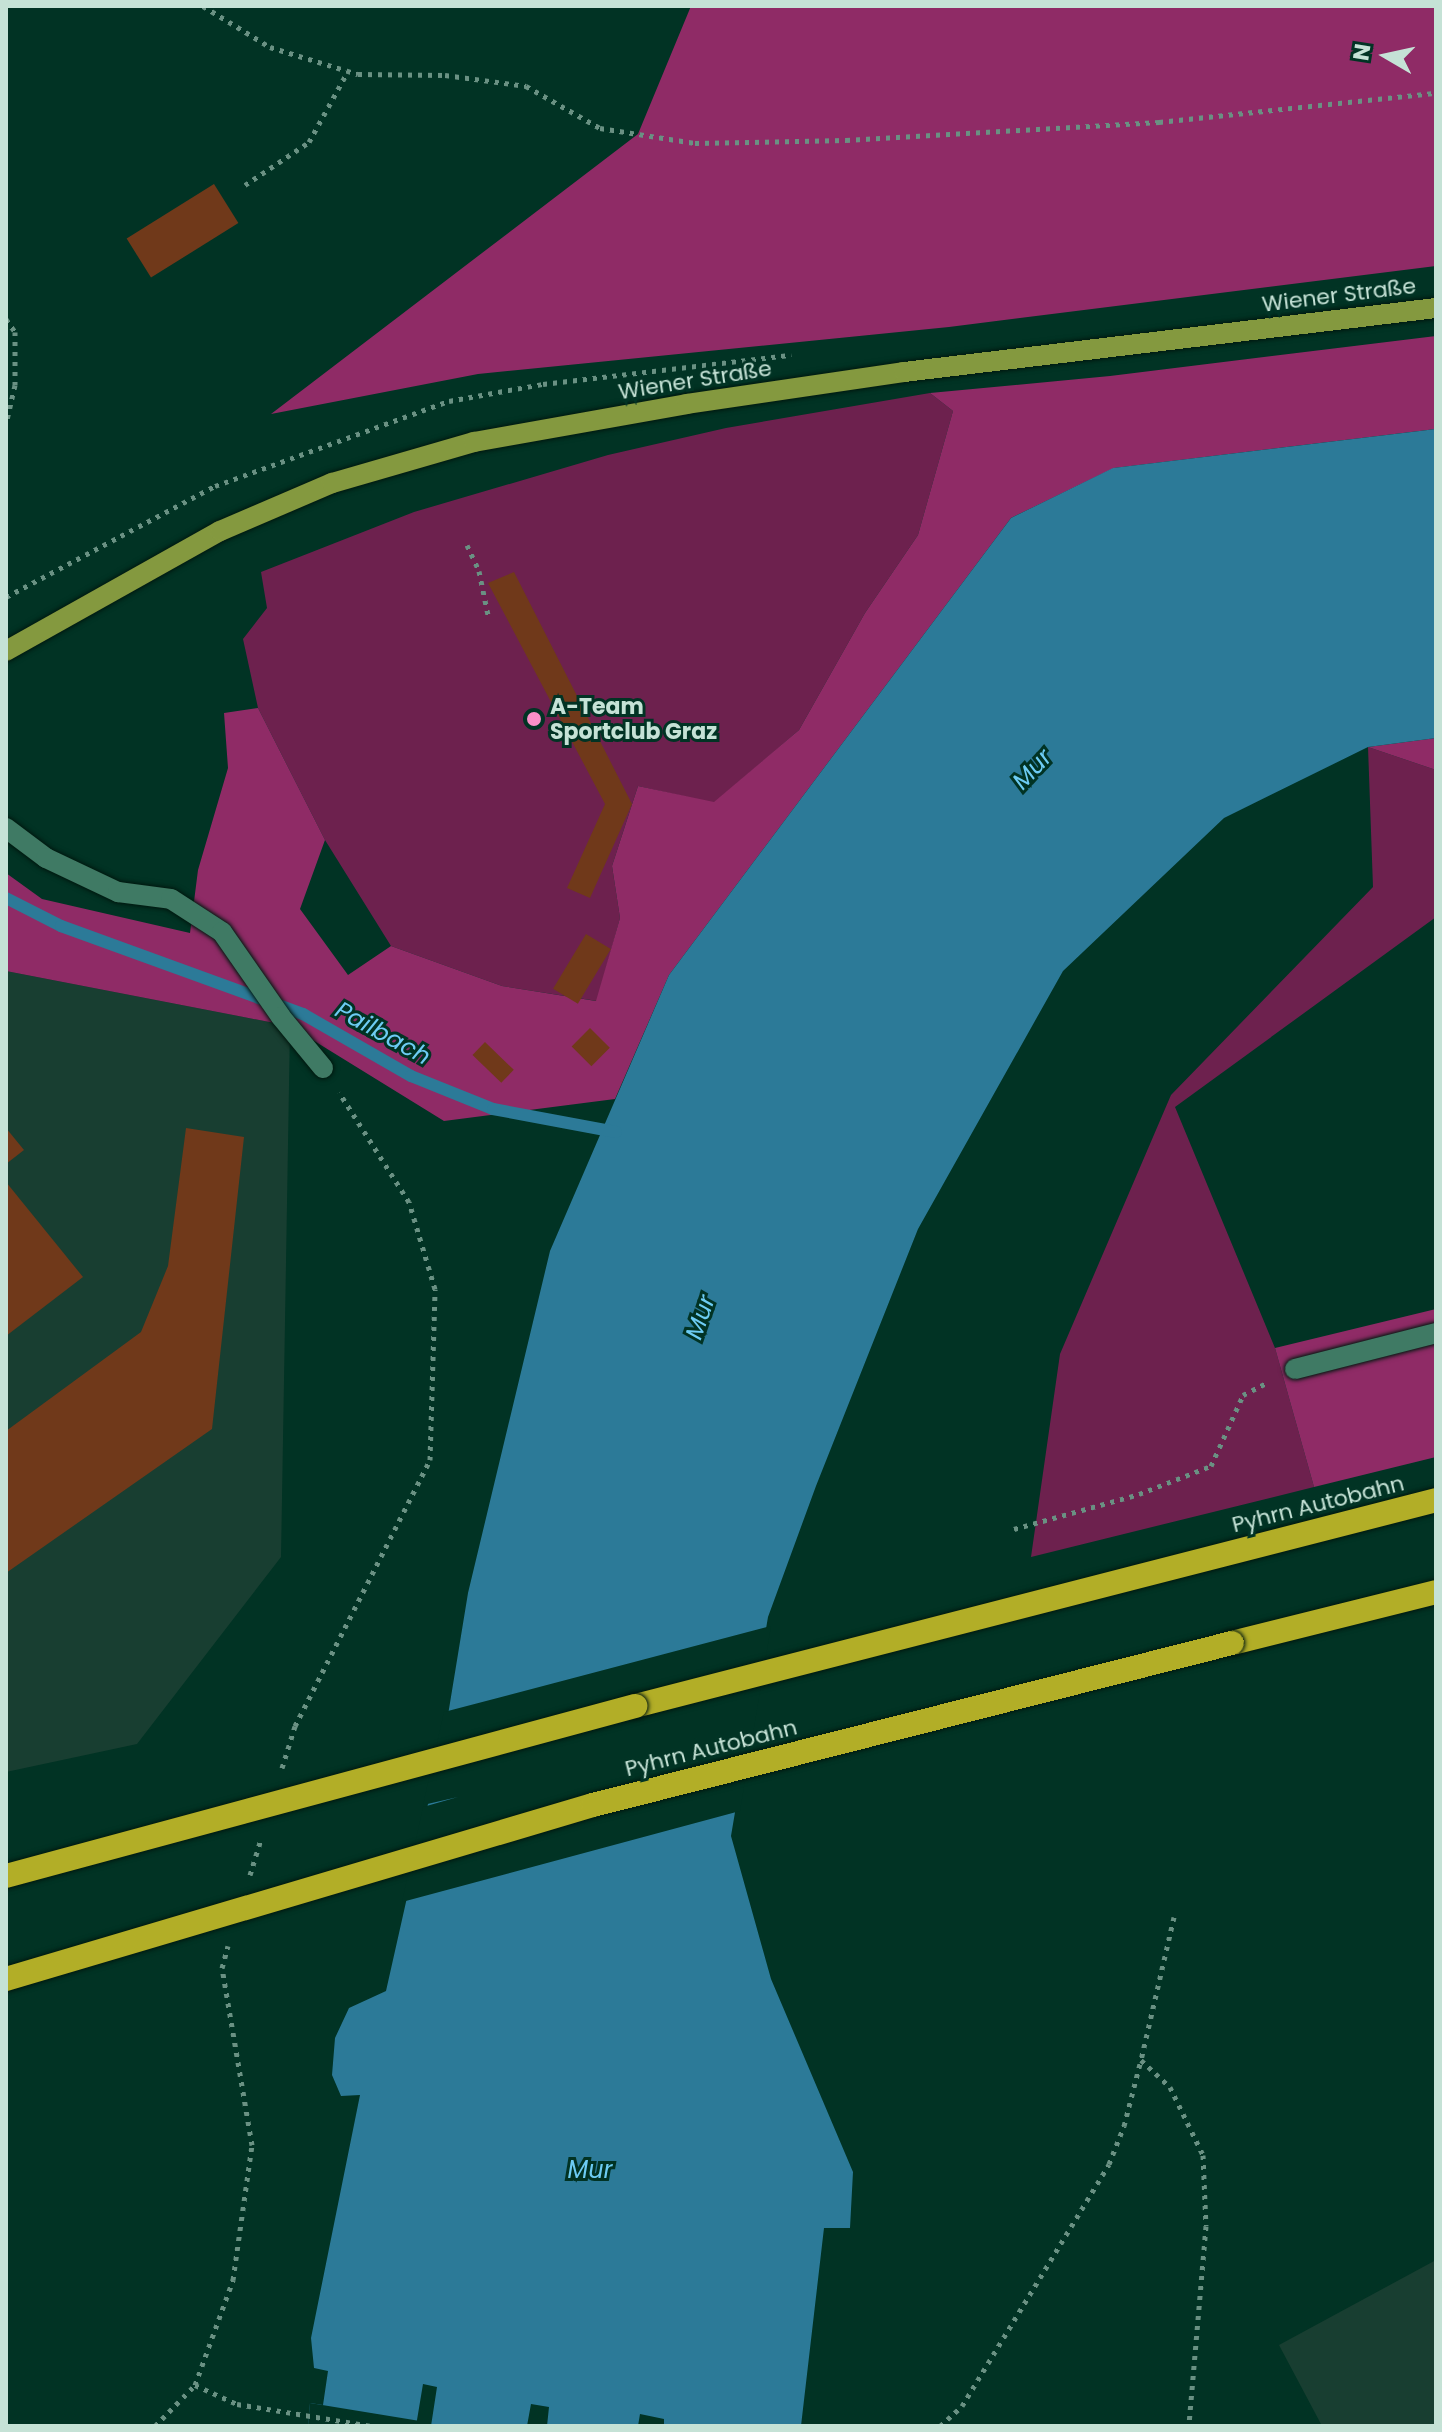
<!DOCTYPE html>
<html>
<head>
<meta charset="utf-8">
<style>
  body { margin:0 }
  #map { position:relative; width:1442px; height:2432px; overflow:hidden; background:#013324; font-family:Poppins,sans-serif }
  div>[style] { position:absolute }
  [style*='--x'] { left:calc(var(--x)*1px); top:calc(var(--y)*1px); width:calc(var(--w)*1px); rotate:calc(var(--a)*1deg) }
  .built>* { inset:0; background:#183e31 }
  .green>* { inset:0; background:#6d214e }
  .forest>* { inset:0; background:#8f2b66 }
  .water>* { inset:0; background:#2c7a98 }
  .pier>* { inset:0; background:#013324 }
  .stream>* { height:12px; margin:-6px; padding:0 6px; transform-origin:6px; border-radius:6px; background:#2c7a98 }
  .building>* { inset:0; background:#70391a; transform-origin:0 0 }
  .path>* { height:5px; margin-top:-2.5px; transform-origin:0; background:repeating-linear-gradient(90deg,#6a9183 0 4px,transparent 0 10px) }
  .roads { filter:drop-shadow(0 0 2px #00180f) drop-shadow(0 0 2px #00180f) }
  .minor>* { height:20px; margin:-10px; padding:0 10px; transform-origin:10px; border-radius:10px; background:#3f7a64 }
  .major>* { height:20px; margin:-10px; padding:0 10px; transform-origin:10px; border-radius:10px; background:#84993f }
  .highway>* { height:24px; margin:-12px; padding:0 12px; transform-origin:12px; border-radius:12px; background:#b2ae27 }
  .bridges { filter:drop-shadow(0 0 2px #00180f) drop-shadow(0 0 2px #00180f) }
  .highway-bridge>* { height:24px; margin:-12px; padding:0 12px; transform-origin:12px; border-radius:12px; background:#b2ae27 }
  .dots>* { width:22px; height:22px; translate:-50% -50%; box-sizing:border-box; border:4px solid #013324; border-radius:50% }
  span { translate:-50% -50%; white-space:nowrap; text-align:center; line-height:1.15; -webkit-text-stroke:6px #013324; paint-order:stroke }
  .street-label { font-size:22px; color:#c5e2d6 }
  .poi-label { font-size:22px; color:#c5e2d6; font-weight:700 }
  .left { translate:0 -50%; text-align:left }
  .water-label { font-size:24px; color:#6dccf4; font-style:italic }
  .frame { position:absolute; inset:0; border:8px solid #c5e2d6; pointer-events:none }
  .north { position:absolute; left:1346px; top:16px; width:80px; height:80px; -webkit-text-stroke:6px #013324; paint-order:stroke; rotate:279deg; font-size:22px; font-weight:700; line-height:32px; text-align:center; color:#c5e2d6 }
  .north::after { content:''; display:block; margin:auto; width:28px; height:36px; background:#c5e2d6; clip-path:polygon(50% 0,100% 100%,50% 72%,0 100%) }
</style>
</head>
<body>
<div id="map">
  <div class="built">
    <i style="clip-path:polygon(6px 971px,290px 1026px,281px 1557px,137px 1744px,6px 1772px)"></i>
    <i style="clip-path:polygon(1436px 2260px,1436px 2426px,1322px 2426px,1279px 2345px)"></i>
  </div>
  <div class="green">
    <i style="clip-path:polygon(930px 393px,953px 411px,918px 535px,865px 613px,799px 730px,714px 803px,638px 786px,612px 866px,620px 918px,597px 1001px,502px 986px,391px 946px,325px 840px,258px 708px,243px 639px,267px 608px,261px 572px,414px 512px,608px 455px,726px 428px)"></i>
    <i style="clip-path:polygon(1368px 747px,1436px 770px,1436px 917px,1175px 1107px,1275px 1348px,1314px 1487px,1031px 1557px,1060px 1354px,1171px 1095px,1373px 887px)"></i>
  </div>
  <div class="forest">
    <i style="clip-path:polygon(691px 6px,1436px 6px,1436px 266px,949px 327px,478px 374px,271px 414px,638px 134px)"></i>
    <i style="clip-path:polygon(1436px 336px,1436px 429px,1114px 468px,1011px 518px,669px 975px,615px 1099px,444px 1121px,290px 1026px,6px 971px,6px 873px,42px 899px,190px 933px,198px 870px,228px 768px,224px 713px,258px 708px,325px 840px,300px 909px,348px 975px,391px 946px,502px 986px,596px 1001px,620px 918px,612px 866px,638px 786px,714px 802px,799px 730px,865px 613px,918px 535px,953px 411px,930px 393px,1110px 376px)"></i>
    <i style="clip-path:polygon(1436px 738px,1436px 770px,1368px 747px)"></i>
    <i style="clip-path:polygon(1436px 1309px,1436px 1457px,1314px 1487px,1275px 1348px)"></i>
  </div>
  <div class="water">
    <i style="clip-path:polygon(1436px 429px,1436px 738px,1368px 747px,1224px 818px,1063px 971px,918px 1229px,816px 1486px,768px 1617px,731px 1836px,771px 1979px,853px 2172px,850px 2228px,824px 2228px,801px 2426px,664px 2426px,664px 2419px,640px 2414px,638px 2426px,547px 2426px,549px 2407px,531px 2404px,527px 2426px,431px 2426px,437px 2387px,423px 2384px,416px 2426px,308px 2426px,310px 2403px,323px 2405px,328px 2371px,314px 2368px,311px 2338px,360px 2095px,341px 2096px,332px 2075px,335px 2038px,349px 2008px,386px 1991px,448px 1715px,468px 1593px,550px 1251px,669px 975px,1011px 518px,1113px 468px)"></i>
  </div>
  <div class="pier">
    <i style="clip-path:polygon(771px 1626px,740px 1811px,402px 1902px,423px 1807px,458px 1797px,423px 1805px,444px 1712px)"></i>
    <i style="clip-path:polygon(310px 2403px,420px 2421px,420px 2426px,308px 2426px)"></i>
  </div>
  <div class="stream">
    <i style="--x:6;--y:898;--w:62;--a:27"></i>
    <i style="--x:61;--y:926;--w:258;--a:20"></i>
    <i style="--x:303;--y:1014;--w:125;--a:29.9"></i>
    <i style="--x:411;--y:1076;--w:88;--a:21.9"></i>
    <i style="--x:493;--y:1109;--w:125;--a:10.6"></i>
  </div>
  <div class="building">
    <i style="left:214px;top:184px;width:46px;height:103px;rotate:58deg"></i>
    <i style="clip-path:polygon(514px 572px,632px 804px,590px 898px,567px 888px,605px 804px,488px 583px)"></i>
    <i style="left:586px;top:934px;width:29px;height:64px;rotate:31deg"></i>
    <i style="left:590px;top:1028px;width:28px;height:26px;rotate:45deg"></i>
    <i style="left:485px;top:1042px;width:40px;height:18px;rotate:44deg"></i>
    <i style="clip-path:polygon(6px 1128px,24px 1150px,6px 1164px)"></i>
    <i style="clip-path:polygon(186px 1128px,244px 1137px,212px 1429px,6px 1573px,6px 1431px,141px 1332px,168px 1266px)"></i>
    <i style="clip-path:polygon(6px 1182px,83px 1277px,6px 1336px)"></i>
  </div>
  <div class="path">
    <i style="--x:203;--y:6;--w:79;--a:31.5"></i>
    <i style="--x:270;--y:47;--w:92;--a:17.1"></i>
    <i style="--x:358;--y:74;--w:87;--a:0.7"></i>
    <i style="--x:445;--y:75;--w:82;--a:7.7"></i>
    <i style="--x:526;--y:86;--w:85;--a:29.6"></i>
    <i style="--x:600;--y:128;--w:96;--a:9"></i>
    <i style="--x:695;--y:143;--w:151;--a:-1.1"></i>
    <i style="--x:846;--y:140;--w:314;--a:-3.3"></i>
    <i style="--x:1159;--y:122;--w:279;--a:-6"></i>
    <i style="--x:245;--y:185;--w:77;--a:-33.9"></i>
    <i style="--x:309;--y:142;--w:81;--a:-61.2"></i>
    <i style="--x:6;--y:319;--w:16;--a:55"></i>
    <i style="--x:15;--y:332;--w:53;--a:90"></i>
    <i style="--x:15;--y:385;--w:39;--a:103"></i>
    <i style="--x:467;--y:545;--w:29;--a:65"></i>
    <i style="--x:479;--y:571;--w:45;--a:78.4"></i>
    <i style="--x:6;--y:597;--w:237;--a:-28"></i>
    <i style="--x:215;--y:486;--w:249;--a:-20"></i>
    <i style="--x:449;--y:401;--w:96;--a:-10.3"></i>
    <i style="--x:543;--y:384;--w:250;--a:-6.7"></i>
    <i style="--x:1014;--y:1529;--w:130;--a:-15.6"></i>
    <i style="--x:1139;--y:1494;--w:77;--a:-21.3"></i>
    <i style="--x:1211;--y:1466;--w:78;--a:-65.7"></i>
    <i style="--x:1243;--y:1395;--w:29;--a:-27"></i>
    <i style="--x:282;--y:1768;--w:44;--a:-72.8"></i>
    <i style="--x:295;--y:1726;--w:298;--a:-63.1"></i>
    <i style="--x:430;--y:1460;--w:171;--a:-88.3"></i>
    <i style="--x:435;--y:1289;--w:91;--a:-106.6"></i>
    <i style="--x:409;--y:1202;--w:130;--a:-122.5"></i>
    <i style="--x:250;--y:1875;--w:38;--a:-73"></i>
    <i style="--x:1174;--y:1917;--w:147;--a:103"></i>
    <i style="--x:1141;--y:2060;--w:40;--a:43"></i>
    <i style="--x:1170;--y:2087;--w:76;--a:64.1"></i>
    <i style="--x:1203;--y:2155;--w:71;--a:87.6"></i>
    <i style="--x:1206;--y:2226;--w:201;--a:94.9"></i>
    <i style="--x:195;--y:2385;--w:112;--a:-70.1"></i>
    <i style="--x:233;--y:2280;--w:136;--a:-82"></i>
    <i style="--x:252;--y:2145;--w:180;--a:-99.6"></i>
    <i style="--x:222;--y:1968;--w:23;--a:-75"></i>
    <i style="--x:155;--y:2426;--w:57;--a:-45.7"></i>
    <i style="--x:195;--y:2385;--w:46;--a:24.3"></i>
    <i style="--x:237;--y:2404;--w:136;--a:9.3"></i>
    <i style="--x:940;--y:2426;--w:30;--a:-42"></i>
    <i style="--x:962;--y:2406;--w:283;--a:-58.7"></i>
    <i style="--x:1109;--y:2164;--w:41;--a:-68.5"></i>
    <i style="--x:1124;--y:2126;--w:68;--a:-75.6"></i>
  </div>
  <div class="roads">
    <div class="minor">
      <i style="--x:6;--y:828;--w:50;--a:36.9"></i>
      <i style="--x:46;--y:858;--w:80;--a:25.3"></i>
      <i style="--x:118;--y:892;--w:53;--a:7.5"></i>
      <i style="--x:171;--y:899;--w:61;--a:32.9"></i>
      <i style="--x:222;--y:932;--w:103;--a:55.2"></i>
      <i style="--x:281;--y:1017;--w:66;--a:50.5"></i>
      <i style="--x:1295;--y:1369;--w:146;--a:-14.3"></i>
    </div>
    <div class="major">
      <i style="--x:6;--y:651;--w:245;--a:-29.3"></i>
      <i style="--x:220;--y:531;--w:122;--a:-23.2"></i>
      <i style="--x:332;--y:483;--w:148;--a:-16.1"></i>
      <i style="--x:474;--y:442;--w:216;--a:-10.1"></i>
      <i style="--x:687;--y:404;--w:219;--a:-8.4"></i>
      <i style="--x:904;--y:372;--w:536;--a:-6.86"></i>
    </div>
    <div class="highway">
      <i style="--x:1232;--y:1643;--w:210;--a:-14"></i>
      <i style="--x:635;--y:1706;--w:827;--a:-14.42"></i>
    </div>
  </div>
  <div class="bridges">
    <div class="highway-bridge">
      <i style="--x:6;--y:1876;--w:652;--a:-15.12"></i>
      <i style="--x:6;--y:1979;--w:612;--a:-16.51"></i>
      <i style="--x:593;--y:1805;--w:659;--a:-14.23"></i>
    </div>
  </div>
  <div class="dots">
    <i style="left:534px;top:719px;background:#fa8fc8"></i>
  </div>
  <div class="street-label">
    <span style="left:1339px;top:295px;rotate:-7deg">Wiener Straße</span>
    <span style="left:695px;top:380px;rotate:-9deg">Wiener Straße</span>
    <span style="left:1318px;top:1504px;rotate:-14deg">Pyhrn Autobahn</span>
    <span style="left:711px;top:1748px;rotate:-14deg">Pyhrn Autobahn</span>
  </div>
  <div class="poi-label">
    <span class="left" style="left:550px;top:719px">A-Team<br>Sportclub Graz</span>
  </div>
  <div class="water-label">
    <span style="left:1032px;top:769px;rotate:-47deg">Mur</span>
    <span style="left:383px;top:1033px;rotate:29deg">Pailbach</span>
    <span style="left:700px;top:1317px;rotate:-71deg">Mur</span>
    <span style="left:590px;top:2170px">Mur</span>
  </div>
  <div class="frame"></div>
  <div class="north">N</div>
</div>
</body>
</html>
